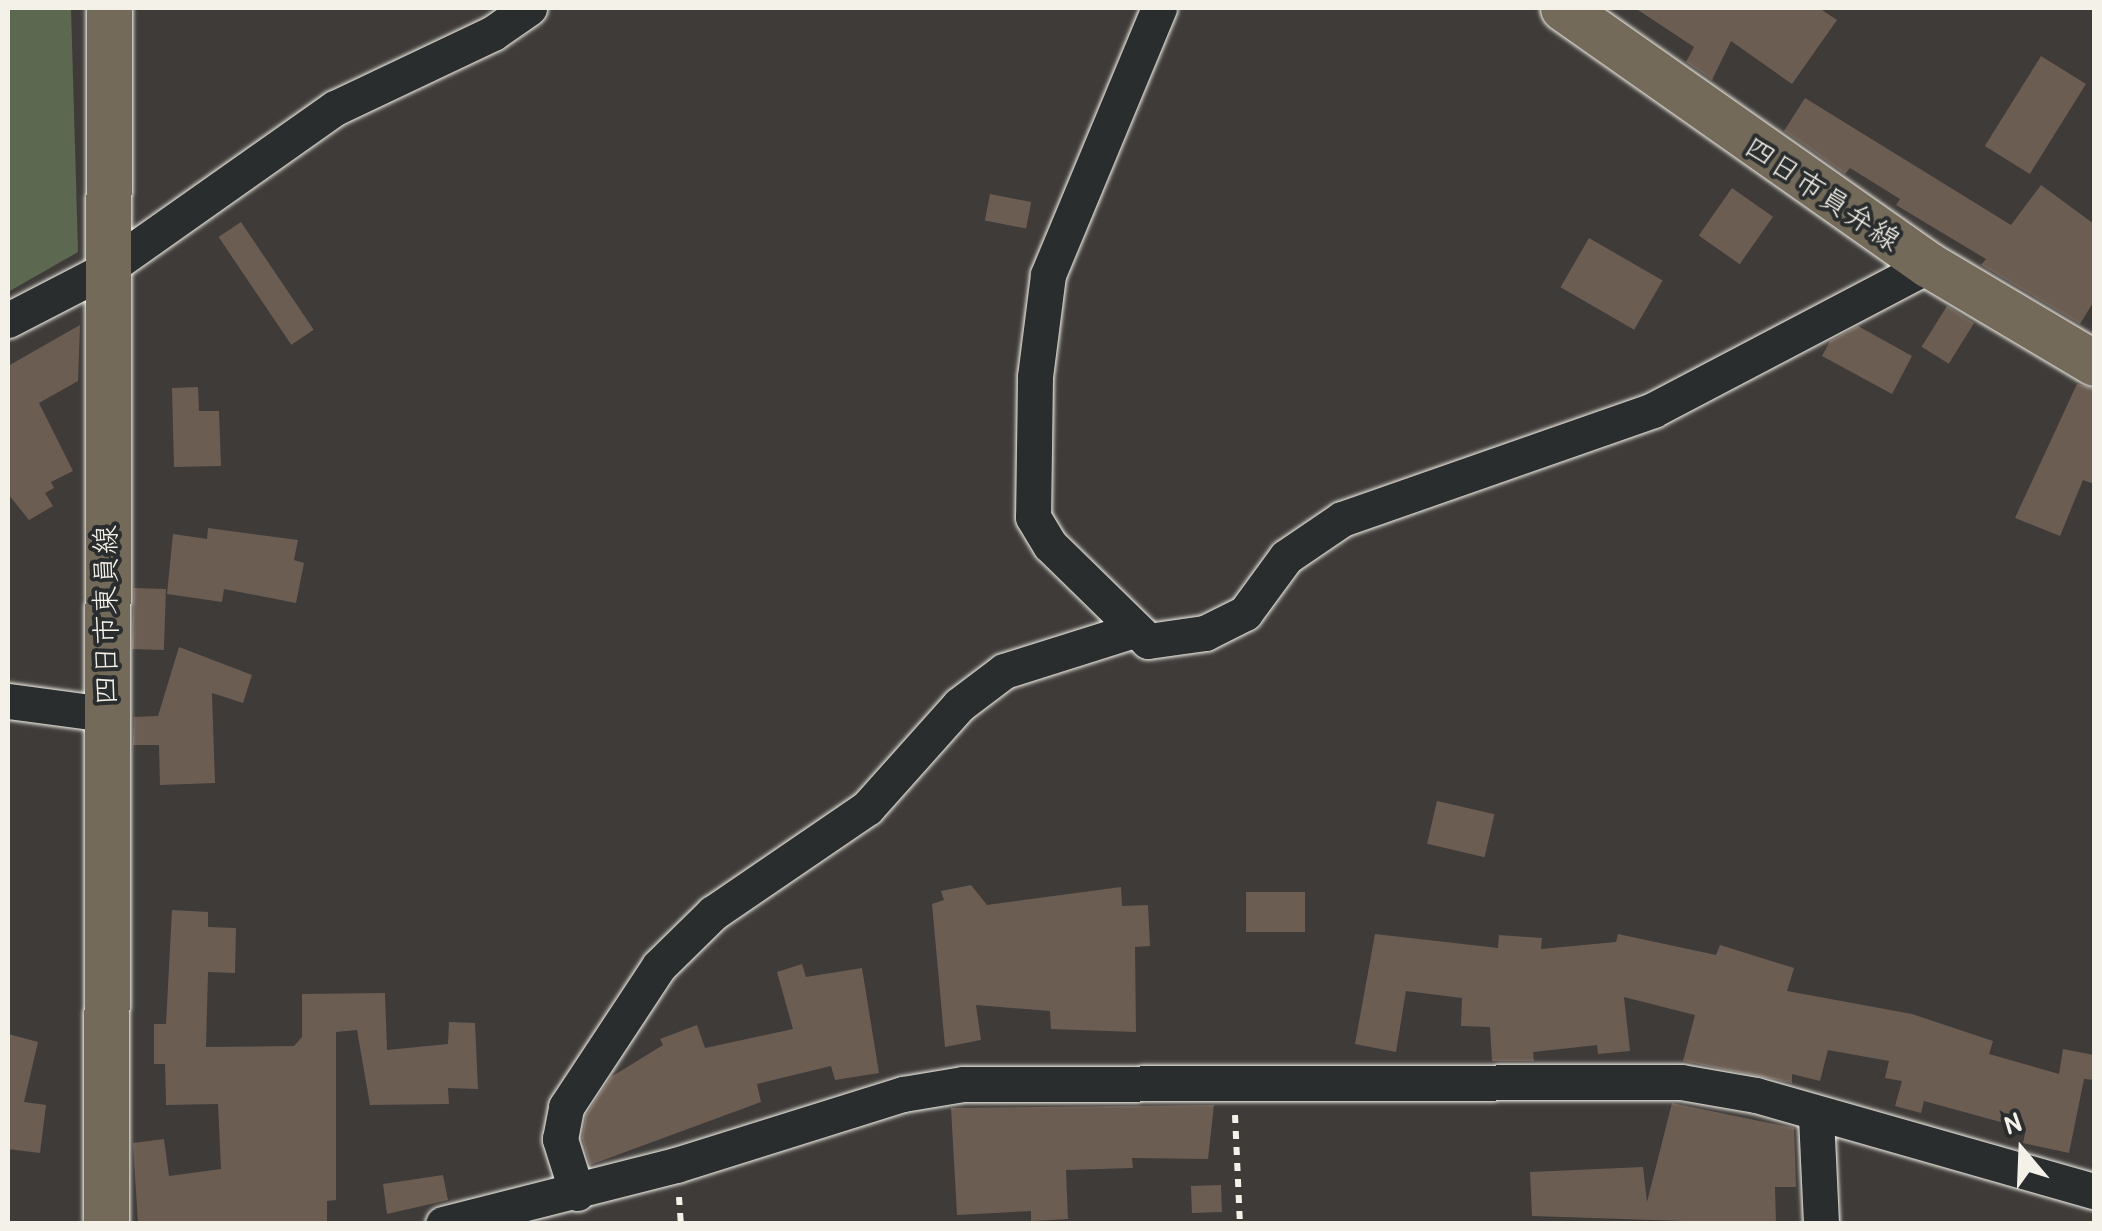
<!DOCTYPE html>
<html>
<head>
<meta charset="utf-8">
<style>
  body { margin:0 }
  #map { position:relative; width:2102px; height:1231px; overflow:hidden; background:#3e3b39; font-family:"Patrick Hand","Klee One",sans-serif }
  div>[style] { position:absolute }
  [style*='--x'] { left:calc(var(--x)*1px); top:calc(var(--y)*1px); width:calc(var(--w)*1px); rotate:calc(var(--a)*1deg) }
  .green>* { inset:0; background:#5c6950 }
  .building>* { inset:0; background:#6c5d53; transform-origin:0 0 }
  .path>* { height:6px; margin-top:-3px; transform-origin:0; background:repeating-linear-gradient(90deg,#f4f1e8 0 8px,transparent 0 16px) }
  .roads { filter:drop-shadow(0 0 2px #f4f1e8) drop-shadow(0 0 2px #f4f1e8) }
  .minor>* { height:35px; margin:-17.5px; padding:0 17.5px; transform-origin:17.5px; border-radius:17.5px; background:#2a2d2e }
  .major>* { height:45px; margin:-22.5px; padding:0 22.5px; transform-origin:22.5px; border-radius:22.5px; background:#746a5a }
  span { translate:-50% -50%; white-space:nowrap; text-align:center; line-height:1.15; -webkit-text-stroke:8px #2a2d2e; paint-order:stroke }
  .street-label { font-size:30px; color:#f4f1e8 }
  .frame { position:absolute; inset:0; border:10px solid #f4f1e8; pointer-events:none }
  .north { position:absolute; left:1972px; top:1101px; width:100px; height:100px; -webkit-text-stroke:8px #2a2d2e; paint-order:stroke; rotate:341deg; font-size:28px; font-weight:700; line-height:40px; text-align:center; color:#f4f1e8 }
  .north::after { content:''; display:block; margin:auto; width:35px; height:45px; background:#f4f1e8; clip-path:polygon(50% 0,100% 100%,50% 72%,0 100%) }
</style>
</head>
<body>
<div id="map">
  <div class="green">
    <i style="clip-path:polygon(8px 8px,71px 8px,78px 252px,8px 292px)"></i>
  </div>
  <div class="building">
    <i style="clip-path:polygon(1635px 8px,1819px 8px,1837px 20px,1792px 84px,1731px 41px,1712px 80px,1686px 62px,1694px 47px)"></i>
    <i style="left:2041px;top:56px;width:53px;height:106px;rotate:32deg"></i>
    <i style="clip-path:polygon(1805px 98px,2011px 225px,2041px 185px,2094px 224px,2094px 301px,2080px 324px,1981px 265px,1986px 259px,1896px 205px,1900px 199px,1850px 168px,1845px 174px,1784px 131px)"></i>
    <i style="left:1732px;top:188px;width:50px;height:58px;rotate:35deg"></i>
    <i style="left:990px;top:194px;width:42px;height:27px;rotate:11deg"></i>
    <i style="left:241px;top:222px;width:130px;height:27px;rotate:56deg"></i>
    <i style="left:1589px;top:238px;width:85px;height:57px;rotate:30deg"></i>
    <i style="left:1947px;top:306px;width:32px;height:48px;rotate:32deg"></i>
    <i style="clip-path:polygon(80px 325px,78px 381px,39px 403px,73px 471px,51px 482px,54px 488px,45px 493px,53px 506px,29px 520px,8px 494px,8px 366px)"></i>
    <i style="clip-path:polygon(1858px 326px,1912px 356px,1892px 394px,1822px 356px,1830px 341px)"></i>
    <i style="clip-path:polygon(2077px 384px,2094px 389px,2094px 484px,2083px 480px,2060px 536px,2015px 518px)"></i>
    <i style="clip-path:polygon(198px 387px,199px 411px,219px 411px,221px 466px,174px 467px,172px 388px)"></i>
    <i style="clip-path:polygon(208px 528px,298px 540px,294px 560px,304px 563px,296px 603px,224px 589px,222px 602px,167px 594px,173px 534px,207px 539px)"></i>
    <i style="left:134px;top:588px;width:32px;height:61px;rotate:2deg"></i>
    <i style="clip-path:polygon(179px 647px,252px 675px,243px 703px,212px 693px,215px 783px,160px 785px,159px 745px,133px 745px,134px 717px,158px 716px)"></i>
    <i style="left:1437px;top:801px;width:59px;height:44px;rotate:13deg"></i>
    <i style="clip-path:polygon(971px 885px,987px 905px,1121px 887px,1122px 906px,1148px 905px,1150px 946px,1135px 947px,1136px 1032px,1051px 1029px,1050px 1011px,976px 1005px,981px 1040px,945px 1047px,932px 904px,944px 900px,941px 891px)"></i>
    <i style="left:1305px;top:892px;width:40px;height:59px;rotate:90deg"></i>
    <i style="clip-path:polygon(172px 910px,208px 912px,208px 927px,236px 928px,235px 973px,208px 972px,206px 1047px,294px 1046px,302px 1037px,302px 994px,385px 993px,387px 1050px,448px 1044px,449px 1022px,475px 1023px,478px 1089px,448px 1088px,449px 1104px,370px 1105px,357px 1030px,336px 1032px,336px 1200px,327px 1201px,327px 1221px,138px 1224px,133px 1143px,164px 1139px,169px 1176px,221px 1169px,218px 1104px,166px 1105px,165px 1064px,154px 1064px,154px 1024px,166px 1024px)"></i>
    <i style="clip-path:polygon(1375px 934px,1498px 948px,1499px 935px,1542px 938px,1541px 949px,1616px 942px,1618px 934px,1716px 955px,1720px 945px,1794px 968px,1787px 991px,1912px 1014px,1993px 1041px,1989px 1054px,2059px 1074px,2063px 1049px,2094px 1055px,2094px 1080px,2084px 1079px,2069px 1153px,2023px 1143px,2026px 1129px,1924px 1101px,1921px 1113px,1895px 1106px,1902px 1081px,1885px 1078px,1889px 1061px,1828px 1050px,1820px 1081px,1792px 1074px,1792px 1083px,1683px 1061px,1695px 1015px,1624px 997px,1630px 1051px,1598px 1054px,1597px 1045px,1533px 1052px,1534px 1061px,1492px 1061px,1490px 1027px,1461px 1026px,1462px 998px,1406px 991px,1396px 1052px,1355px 1044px)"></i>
    <i style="clip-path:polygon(802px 964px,806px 977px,862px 968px,879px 1073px,835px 1080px,831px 1066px,757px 1084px,761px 1102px,590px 1165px,582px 1138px,586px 1115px,611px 1077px,663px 1045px,660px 1039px,697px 1025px,705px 1048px,793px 1029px,777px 972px)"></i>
    <i style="clip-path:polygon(8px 1034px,38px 1042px,24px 1102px,46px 1105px,40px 1153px,8px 1149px)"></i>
    <i style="clip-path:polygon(1672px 1103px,1794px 1128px,1796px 1187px,1775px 1187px,1776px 1224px,1532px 1216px,1530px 1172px,1643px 1167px,1647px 1202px)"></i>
    <i style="clip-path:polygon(1214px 1105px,1208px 1159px,1132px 1158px,1133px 1168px,1066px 1170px,1068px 1219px,1031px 1221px,1031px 1211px,957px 1215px,951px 1108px)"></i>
    <i style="clip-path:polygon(443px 1175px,448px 1200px,387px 1214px,383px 1184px)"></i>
    <i style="left:1221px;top:1185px;width:27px;height:30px;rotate:88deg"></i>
  </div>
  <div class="path">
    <i style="--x:1235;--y:1115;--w:109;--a:87.4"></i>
    <i style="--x:679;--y:1197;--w:27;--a:86"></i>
  </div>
  <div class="roads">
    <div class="minor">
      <i style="--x:1159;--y:8;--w:289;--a:112.6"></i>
      <i style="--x:1048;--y:275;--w:103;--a:97.3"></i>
      <i style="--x:1035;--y:377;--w:140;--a:90.8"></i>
      <i style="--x:1033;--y:517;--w:33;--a:59"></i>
      <i style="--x:1050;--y:545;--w:137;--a:44.4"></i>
      <i style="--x:1148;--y:641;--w:58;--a:-8"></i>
      <i style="--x:1205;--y:633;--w:45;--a:-26.6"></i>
      <i style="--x:1245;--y:613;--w:69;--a:-53.8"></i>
      <i style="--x:1286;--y:557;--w:68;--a:-34.2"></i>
      <i style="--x:1342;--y:519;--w:330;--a:-19.3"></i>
      <i style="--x:1653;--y:410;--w:312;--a:-27.7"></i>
      <i style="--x:8;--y:320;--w:109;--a:-27.3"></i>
      <i style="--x:105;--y:270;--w:281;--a:-35.2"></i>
      <i style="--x:335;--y:108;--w:175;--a:-25.4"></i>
      <i style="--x:493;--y:33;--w:44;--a:-34.8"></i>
      <i style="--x:8;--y:701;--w:98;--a:7.6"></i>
      <i style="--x:1816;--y:1117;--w:107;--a:87.3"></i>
      <i style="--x:577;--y:1193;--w:57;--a:-107.5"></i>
      <i style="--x:560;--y:1139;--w:33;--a:-79"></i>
      <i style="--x:566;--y:1107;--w:169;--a:-56.6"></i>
      <i style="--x:659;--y:966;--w:76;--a:-44.5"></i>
      <i style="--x:713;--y:913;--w:186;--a:-34.3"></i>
      <i style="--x:867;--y:808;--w:138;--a:-48.2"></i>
      <i style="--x:959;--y:705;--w:56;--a:-37.1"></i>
      <i style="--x:1004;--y:671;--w:136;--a:-17.5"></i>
      <i style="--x:443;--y:1224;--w:240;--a:-14.2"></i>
      <i style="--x:676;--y:1165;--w:238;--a:-17.4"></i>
      <i style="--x:903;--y:1094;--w:61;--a:-9.5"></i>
      <i style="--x:963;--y:1084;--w:718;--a:-0.16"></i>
      <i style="--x:1681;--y:1082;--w:76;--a:9.8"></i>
      <i style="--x:1756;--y:1095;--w:351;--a:15.9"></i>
    </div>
    <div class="major">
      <i style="--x:1563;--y:8;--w:447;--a:35.1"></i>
      <i style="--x:1929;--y:265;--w:192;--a:30.7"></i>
      <i style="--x:106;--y:1224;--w:1216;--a:-89.86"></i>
    </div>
  </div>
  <div class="street-label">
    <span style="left:1823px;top:193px;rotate:34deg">四日市員弁線</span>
    <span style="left:105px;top:615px;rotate:-90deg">四日市東員線</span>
  </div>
  <div class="frame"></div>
  <div class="north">N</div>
</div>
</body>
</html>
